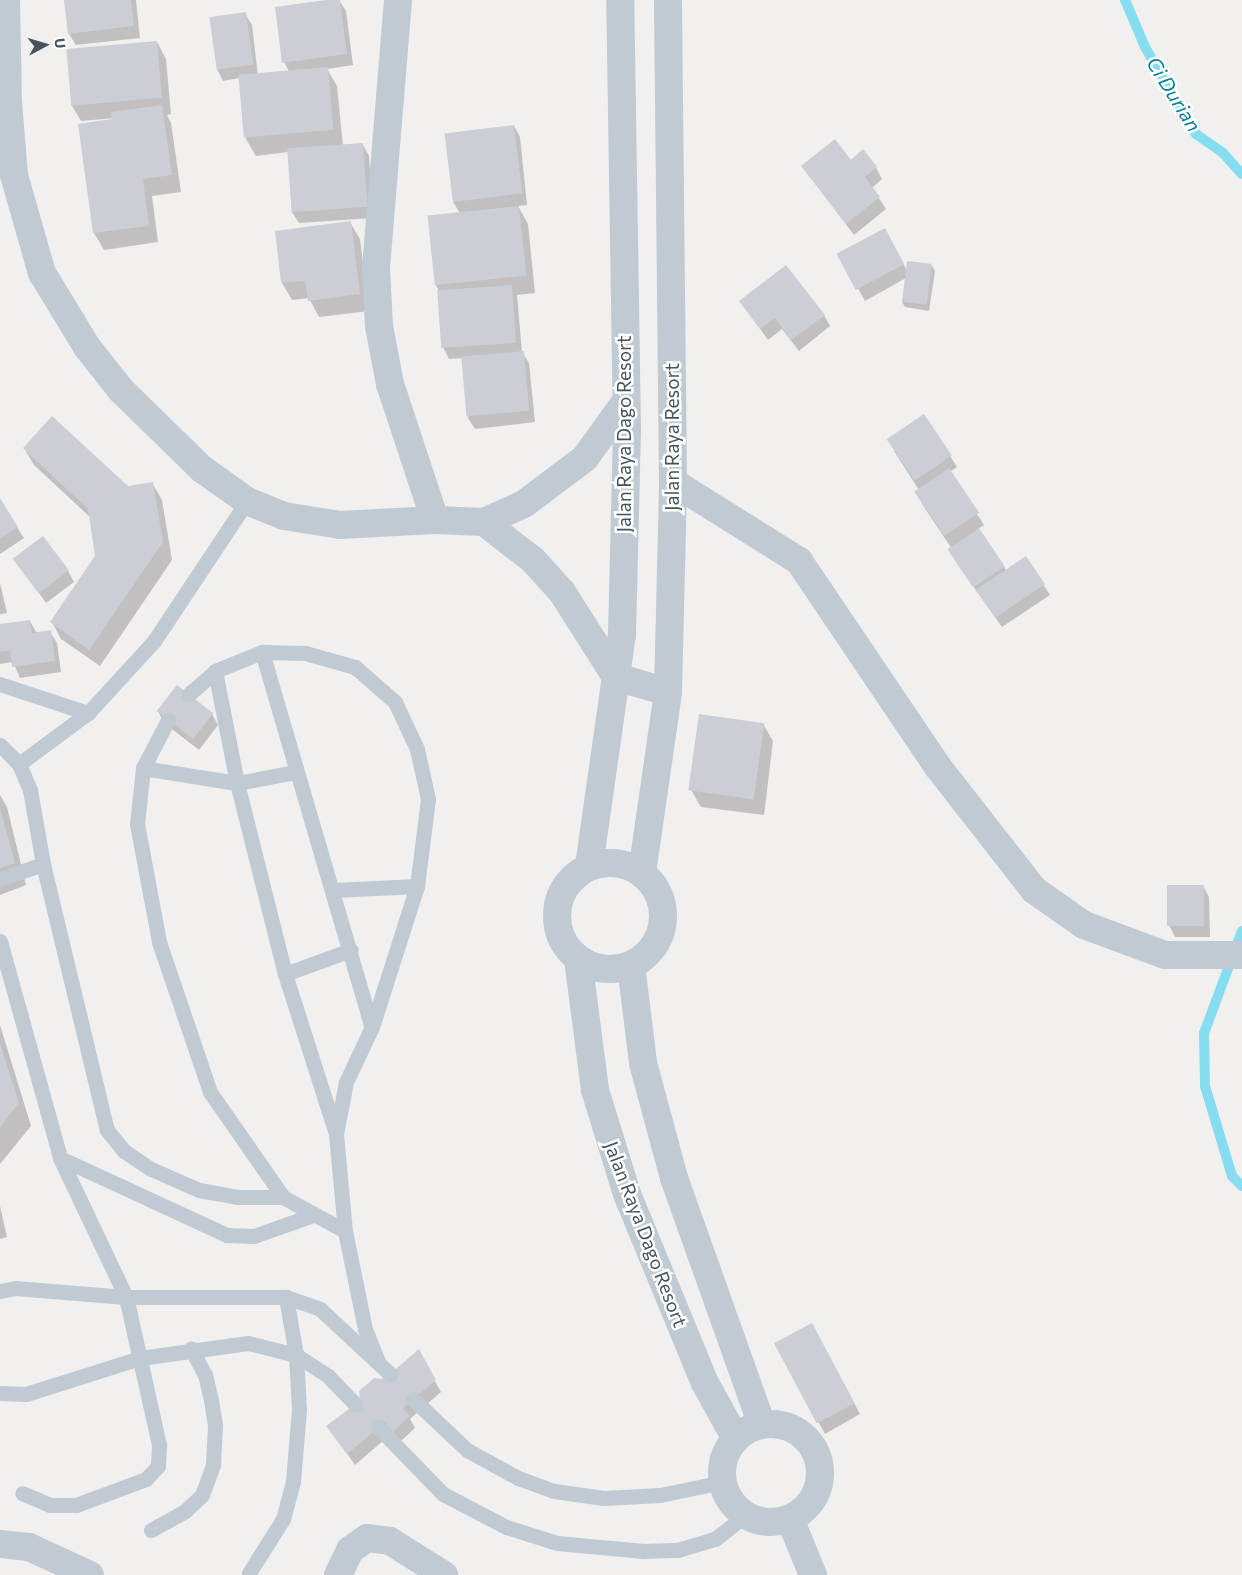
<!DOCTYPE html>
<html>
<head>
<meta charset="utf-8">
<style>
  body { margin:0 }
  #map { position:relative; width:1242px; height:1575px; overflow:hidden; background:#f2efef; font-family:Commissioner,sans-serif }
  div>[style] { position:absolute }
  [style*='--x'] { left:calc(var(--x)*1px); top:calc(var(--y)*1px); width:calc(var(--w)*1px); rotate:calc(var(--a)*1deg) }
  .shadow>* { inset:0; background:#0003 }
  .stream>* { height:10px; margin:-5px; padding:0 5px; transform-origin:5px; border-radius:5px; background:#86ddf0 }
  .building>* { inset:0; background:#cbced4; transform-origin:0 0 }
  .lane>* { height:15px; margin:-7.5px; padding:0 7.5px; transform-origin:7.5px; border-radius:7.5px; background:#bfcad2 }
  .street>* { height:28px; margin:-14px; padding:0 14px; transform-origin:14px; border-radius:14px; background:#bfcad2 }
  .street>.ring { margin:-14px; padding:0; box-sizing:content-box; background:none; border:28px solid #bfcad2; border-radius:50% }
  span { translate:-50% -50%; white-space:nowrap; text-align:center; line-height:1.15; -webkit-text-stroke:5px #fff; paint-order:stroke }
  .street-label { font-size:19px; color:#46535d }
  .water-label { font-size:20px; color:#077e99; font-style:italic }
  .north { position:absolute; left:20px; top:20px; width:50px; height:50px; -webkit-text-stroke:4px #fff; paint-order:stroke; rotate:84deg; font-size:14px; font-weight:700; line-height:20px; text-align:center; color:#46535d }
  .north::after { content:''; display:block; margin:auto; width:18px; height:22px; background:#46535d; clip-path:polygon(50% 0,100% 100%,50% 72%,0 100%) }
</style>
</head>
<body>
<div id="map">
  <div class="shadow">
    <i style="clip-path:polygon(65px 0,136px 0,140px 38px,76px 45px,69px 34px)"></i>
    <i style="clip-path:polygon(336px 0,339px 0,346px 11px,353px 65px,327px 69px,337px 86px,343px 146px,363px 145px,369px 156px,373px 218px,299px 223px,292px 212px,288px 152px,256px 156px,246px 139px,240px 78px,223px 81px,217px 69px,245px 14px,252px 25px,258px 76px,290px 73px,284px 62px)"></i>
    <i style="clip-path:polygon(157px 42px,166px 59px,171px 114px,167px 115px,171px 123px,181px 192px,152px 196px,158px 242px,104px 250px,94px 233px,116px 118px,81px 121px,71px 104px)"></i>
    <i style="clip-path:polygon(514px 126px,520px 137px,527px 205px,518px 206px,528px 224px,535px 293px,517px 295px,522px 352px,529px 363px,535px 422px,475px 429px,468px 418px,462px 358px,449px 359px,443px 347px,439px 291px,436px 285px,460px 213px,453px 202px)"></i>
    <i style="clip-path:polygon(850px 161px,876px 168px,882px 179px,872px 188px,886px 209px,854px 235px,802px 166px)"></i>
    <i style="clip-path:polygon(350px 222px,360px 239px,369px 311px,319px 317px,309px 298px,292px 300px,282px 283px)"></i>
    <i style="clip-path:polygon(891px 241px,907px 271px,932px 266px,935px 271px,929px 311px,905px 307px,902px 302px,906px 278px,865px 301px,840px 256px)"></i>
    <i style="clip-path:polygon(741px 302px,824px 315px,830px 326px,799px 351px,782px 329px,768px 340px)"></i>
    <i style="clip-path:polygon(924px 415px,957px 467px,950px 472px,984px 525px,978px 529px,1007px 571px,1043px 584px,1050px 595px,1002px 627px,956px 562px,952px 549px,922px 504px,919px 490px,894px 451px)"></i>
    <i style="clip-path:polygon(24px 448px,127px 488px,152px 483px,162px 500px,172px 560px,100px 666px,61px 639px,52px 622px,96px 556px,91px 518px,34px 465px)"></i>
    <i style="clip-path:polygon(0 501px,24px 538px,0 554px)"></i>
    <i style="clip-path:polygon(15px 559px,68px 571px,74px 582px,46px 603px)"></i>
    <i style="clip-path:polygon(0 583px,7px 613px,0 614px)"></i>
    <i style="clip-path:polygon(30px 621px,36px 632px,50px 632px,57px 643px,61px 672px,20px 678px,13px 662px,0 664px,0 625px)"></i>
    <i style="clip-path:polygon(158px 711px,212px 714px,218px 725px,199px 750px,164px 723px)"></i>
    <i style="clip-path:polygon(763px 724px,773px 741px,764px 815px,701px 807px,691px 790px)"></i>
    <i style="clip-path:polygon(0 795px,7px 807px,26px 885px,0 895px)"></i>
    <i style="clip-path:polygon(1203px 886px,1209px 897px,1210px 937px,1175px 937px,1169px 925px)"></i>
    <i style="clip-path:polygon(0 1025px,31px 1126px,0 1164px)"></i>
    <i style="clip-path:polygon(0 1206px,7px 1237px,0 1239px)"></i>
    <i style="clip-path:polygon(818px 1336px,860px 1414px,825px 1434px,775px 1344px)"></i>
    <i style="clip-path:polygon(418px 1350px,441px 1392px,410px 1419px,415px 1428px,400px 1442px,392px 1433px,355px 1465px,328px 1426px,362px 1401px)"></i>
  </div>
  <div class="stream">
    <i style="--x:1125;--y:0;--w:51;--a:66.9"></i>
    <i style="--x:1145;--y:47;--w:101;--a:59.6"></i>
    <i style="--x:1196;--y:134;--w:33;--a:35"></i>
    <i style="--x:1223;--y:153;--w:28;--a:48"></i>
    <i style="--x:1242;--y:931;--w:109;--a:110.4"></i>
    <i style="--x:1204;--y:1033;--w:53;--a:88.9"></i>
    <i style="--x:1205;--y:1086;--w:94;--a:73.3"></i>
    <i style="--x:1232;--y:1176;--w:14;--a:45"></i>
  </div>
  <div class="building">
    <i style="clip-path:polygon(64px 0,131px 0,134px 26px,68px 34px)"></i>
    <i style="clip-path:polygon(326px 0,340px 0,347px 54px,282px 63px,275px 7px)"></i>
    <i style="left:246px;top:12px;width:53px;height:37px;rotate:82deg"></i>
    <i style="left:157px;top:41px;width:57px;height:91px;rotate:85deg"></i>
    <i style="left:328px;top:67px;width:63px;height:90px;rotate:85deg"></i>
    <i style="clip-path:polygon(162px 105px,172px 175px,143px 179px,149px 226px,93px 233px,78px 124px,112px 119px,111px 112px)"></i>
    <i style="left:514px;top:125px;width:69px;height:70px;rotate:83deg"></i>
    <i style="clip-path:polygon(835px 139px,851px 160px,863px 149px,877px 167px,865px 177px,880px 197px,846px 224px,801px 166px)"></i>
    <i style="left:363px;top:143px;width:64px;height:76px;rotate:86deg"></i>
    <i style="left:519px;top:206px;width:70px;height:92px;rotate:84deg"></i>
    <i style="clip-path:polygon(351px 221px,360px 294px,308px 301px,305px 281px,281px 283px,275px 231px)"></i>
    <i style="left:885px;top:228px;width:41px;height:55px;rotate:62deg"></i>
    <i style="left:907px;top:261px;width:25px;height:41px;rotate:7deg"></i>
    <i style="clip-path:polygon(786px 265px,825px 315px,791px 340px,775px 318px,760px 329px,739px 301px)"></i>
    <i style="left:512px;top:285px;width:58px;height:75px;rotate:86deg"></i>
    <i style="left:524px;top:351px;width:60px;height:63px;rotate:85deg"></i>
    <i style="left:924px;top:414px;width:50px;height:45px;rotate:56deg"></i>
    <i style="clip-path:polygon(52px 416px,128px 486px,153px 482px,163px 542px,89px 650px,50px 622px,95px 556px,88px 509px,23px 448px)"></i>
    <i style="left:949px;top:468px;width:54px;height:42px;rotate:56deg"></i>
    <i style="clip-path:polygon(0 498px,18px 527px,0 539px)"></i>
    <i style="left:979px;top:528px;width:46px;height:38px;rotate:56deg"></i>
    <i style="left:43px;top:536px;width:43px;height:38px;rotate:53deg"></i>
    <i style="left:1026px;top:556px;width:34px;height:60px;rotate:56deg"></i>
    <i style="clip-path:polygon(30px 620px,32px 633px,51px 630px,55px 661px,12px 667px,10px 651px,0 652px,0 624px)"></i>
    <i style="left:177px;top:685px;width:46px;height:33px;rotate:38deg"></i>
    <i style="left:699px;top:714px;width:66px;height:77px;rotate:8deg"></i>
    <i style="clip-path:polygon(0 808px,15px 863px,0 868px)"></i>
    <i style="left:1167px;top:885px;width:37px;height:41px"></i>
    <i style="clip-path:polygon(0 1043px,19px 1103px,0 1127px)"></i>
    <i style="left:812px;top:1323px;width:91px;height:43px;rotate:62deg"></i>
    <i style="clip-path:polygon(419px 1349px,436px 1380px,403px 1408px,410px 1416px,393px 1432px,385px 1422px,347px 1454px,326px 1426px,360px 1401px,359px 1391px,374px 1378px,381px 1379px,390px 1374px)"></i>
  </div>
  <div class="lane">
    <i style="--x:262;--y:652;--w:391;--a:73.7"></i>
    <i style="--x:215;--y:671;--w:114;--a:78.9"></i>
    <i style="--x:237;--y:783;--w:197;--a:75.9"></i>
    <i style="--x:285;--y:974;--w:165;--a:72.3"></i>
    <i style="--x:0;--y:684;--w:93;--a:18.2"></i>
    <i style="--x:189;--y:694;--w:35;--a:-41"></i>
    <i style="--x:215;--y:671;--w:51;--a:-22"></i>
    <i style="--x:262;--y:652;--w:43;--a:1.3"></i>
    <i style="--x:305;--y:653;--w:52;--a:15.6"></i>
    <i style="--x:355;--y:667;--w:53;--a:41.2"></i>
    <i style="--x:395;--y:702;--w:52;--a:64.9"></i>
    <i style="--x:417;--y:749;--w:51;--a:77.6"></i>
    <i style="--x:428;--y:799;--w:88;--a:97.2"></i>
    <i style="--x:417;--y:886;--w:148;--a:107.7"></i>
    <i style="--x:372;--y:1027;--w:61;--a:115.3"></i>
    <i style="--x:346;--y:1082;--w:53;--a:100.9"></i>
    <i style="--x:336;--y:1134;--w:97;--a:84.7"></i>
    <i style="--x:345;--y:1231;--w:100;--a:78.5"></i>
    <i style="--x:365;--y:1329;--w:35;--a:68"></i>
    <i style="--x:168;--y:720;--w:54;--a:117.5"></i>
    <i style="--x:143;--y:768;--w:56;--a:96.1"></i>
    <i style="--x:137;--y:824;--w:120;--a:79.4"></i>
    <i style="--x:159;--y:942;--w:158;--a:71.2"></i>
    <i style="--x:210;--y:1092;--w:128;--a:55.2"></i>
    <i style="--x:283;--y:1197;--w:71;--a:28.7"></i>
    <i style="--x:0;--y:745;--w:27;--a:45"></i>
    <i style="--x:19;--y:764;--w:28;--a:67"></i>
    <i style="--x:30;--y:790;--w:75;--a:80"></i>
    <i style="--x:43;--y:864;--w:274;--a:76.5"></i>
    <i style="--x:107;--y:1130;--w:27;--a:51"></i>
    <i style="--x:124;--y:1151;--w:32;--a:34"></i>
    <i style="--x:151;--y:1169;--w:52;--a:23.6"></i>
    <i style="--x:199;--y:1190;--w:39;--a:10"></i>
    <i style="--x:237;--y:1197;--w:46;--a:0"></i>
    <i style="--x:19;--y:764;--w:86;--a:-36.5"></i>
    <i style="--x:88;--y:713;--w:98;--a:-47.5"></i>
    <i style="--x:154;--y:641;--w:168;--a:-56.4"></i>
    <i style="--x:143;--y:768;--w:95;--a:9.1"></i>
    <i style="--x:237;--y:783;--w:60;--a:-10.6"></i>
    <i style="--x:0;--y:879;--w:46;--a:-19.2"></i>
    <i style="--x:334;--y:890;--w:83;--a:-2.8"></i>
    <i style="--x:0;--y:941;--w:225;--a:74.5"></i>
    <i style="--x:60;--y:1158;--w:154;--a:64.6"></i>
    <i style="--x:126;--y:1297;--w:152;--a:77.4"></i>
    <i style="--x:159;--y:1445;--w:21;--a:93"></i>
    <i style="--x:158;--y:1466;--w:18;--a:133"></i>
    <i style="--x:146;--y:1479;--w:75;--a:159.6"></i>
    <i style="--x:76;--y:1505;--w:26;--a:180"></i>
    <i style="--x:50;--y:1505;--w:30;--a:-157"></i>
    <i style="--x:285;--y:974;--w:70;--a:-20"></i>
    <i style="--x:60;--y:1158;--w:184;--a:24.8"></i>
    <i style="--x:227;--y:1235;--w:27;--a:2"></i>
    <i style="--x:254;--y:1236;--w:63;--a:-19.6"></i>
    <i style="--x:0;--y:1291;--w:15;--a:-11"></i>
    <i style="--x:15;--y:1288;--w:111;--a:4.6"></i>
    <i style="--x:126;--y:1297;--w:160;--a:0"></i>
    <i style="--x:286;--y:1297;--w:36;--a:19"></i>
    <i style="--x:320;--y:1309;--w:96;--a:42.9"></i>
    <i style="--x:0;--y:1393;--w:26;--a:2"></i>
    <i style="--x:26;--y:1394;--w:120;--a:-17.5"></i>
    <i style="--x:140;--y:1358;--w:109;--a:-7.9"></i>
    <i style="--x:248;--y:1343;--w:49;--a:14"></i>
    <i style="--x:296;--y:1355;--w:38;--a:33"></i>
    <i style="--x:328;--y:1376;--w:39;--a:46"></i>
    <i style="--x:413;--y:1399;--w:74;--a:43.4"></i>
    <i style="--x:467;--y:1450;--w:58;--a:28.8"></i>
    <i style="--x:518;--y:1478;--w:38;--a:20"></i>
    <i style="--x:554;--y:1491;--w:50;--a:8"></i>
    <i style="--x:604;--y:1498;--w:56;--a:-3.1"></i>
    <i style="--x:660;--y:1495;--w:64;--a:-11.7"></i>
    <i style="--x:378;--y:1427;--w:93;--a:45.9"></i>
    <i style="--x:443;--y:1494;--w:71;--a:27.6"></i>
    <i style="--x:506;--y:1527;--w:53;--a:17.4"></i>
    <i style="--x:557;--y:1543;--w:87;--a:5.3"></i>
    <i style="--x:644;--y:1551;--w:34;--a:-2"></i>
    <i style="--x:678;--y:1550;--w:39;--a:-17"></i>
    <i style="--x:715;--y:1539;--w:39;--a:-38"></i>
    <i style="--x:151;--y:1530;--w:39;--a:-29"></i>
    <i style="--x:185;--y:1511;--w:23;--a:-43"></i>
    <i style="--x:202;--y:1495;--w:33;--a:-70"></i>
    <i style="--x:213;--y:1464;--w:39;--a:-87"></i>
    <i style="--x:215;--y:1425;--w:25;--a:-99"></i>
    <i style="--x:211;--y:1400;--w:26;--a:-103"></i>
    <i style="--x:205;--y:1375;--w:30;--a:-118"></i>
    <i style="--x:249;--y:1573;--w:64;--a:-57.8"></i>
    <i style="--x:283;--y:1519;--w:39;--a:-75"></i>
    <i style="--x:293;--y:1481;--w:72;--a:-85.2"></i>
    <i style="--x:299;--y:1409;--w:54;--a:-93.2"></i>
    <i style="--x:296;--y:1355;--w:59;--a:-99.8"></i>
  </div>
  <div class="street">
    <i style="--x:6;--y:0;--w:102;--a:88.9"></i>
    <i style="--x:8;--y:102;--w:73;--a:85.3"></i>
    <i style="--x:14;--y:175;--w:102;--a:74.1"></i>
    <i style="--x:42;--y:273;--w:87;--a:58.7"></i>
    <i style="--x:87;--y:347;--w:55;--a:51.7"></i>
    <i style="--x:121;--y:390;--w:113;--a:44.3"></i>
    <i style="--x:202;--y:469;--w:55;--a:35.4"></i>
    <i style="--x:247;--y:501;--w:40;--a:22"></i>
    <i style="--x:284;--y:516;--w:57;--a:9.1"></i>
    <i style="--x:340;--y:525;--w:95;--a:-3"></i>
    <i style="--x:435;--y:520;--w:49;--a:2.3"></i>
    <i style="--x:484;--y:522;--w:44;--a:-24.2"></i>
    <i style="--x:524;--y:504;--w:76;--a:-37"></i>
    <i style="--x:585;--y:458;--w:70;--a:-54.3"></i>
    <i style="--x:398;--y:0;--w:270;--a:94.7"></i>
    <i style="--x:376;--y:269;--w:57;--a:87"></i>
    <i style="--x:379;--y:326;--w:59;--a:79.3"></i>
    <i style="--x:390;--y:384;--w:143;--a:71.7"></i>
    <i style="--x:673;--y:482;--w:149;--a:32.1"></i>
    <i style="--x:799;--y:561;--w:249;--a:56"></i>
    <i style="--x:938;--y:767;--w:156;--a:52"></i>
    <i style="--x:1034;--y:890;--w:61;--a:35"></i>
    <i style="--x:1084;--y:925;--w:86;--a:20.3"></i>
    <i style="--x:1165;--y:955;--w:77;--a:0"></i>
    <i style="--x:484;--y:522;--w:62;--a:37.8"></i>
    <i style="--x:533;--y:560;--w:43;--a:47.8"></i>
    <i style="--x:562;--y:592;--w:101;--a:57.6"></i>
    <i style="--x:616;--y:677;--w:54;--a:16.1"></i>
    <i class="ring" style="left:557px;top:863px;width:78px;height:78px"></i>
    <i style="--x:589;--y:866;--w:233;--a:-81.9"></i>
    <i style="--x:622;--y:635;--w:205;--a:-88.6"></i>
    <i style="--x:627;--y:430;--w:430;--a:-90.9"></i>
    <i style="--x:642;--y:873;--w:183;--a:-81.8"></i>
    <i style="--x:668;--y:692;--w:210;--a:-88.6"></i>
    <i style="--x:673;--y:482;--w:482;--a:-90.6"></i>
    <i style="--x:578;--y:959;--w:132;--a:82.6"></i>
    <i style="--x:595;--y:1090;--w:109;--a:72.9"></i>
    <i style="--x:627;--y:1194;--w:204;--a:67.6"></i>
    <i style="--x:705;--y:1383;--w:64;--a:61"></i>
    <i style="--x:631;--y:965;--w:99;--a:83"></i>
    <i style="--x:643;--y:1063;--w:119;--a:74.9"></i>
    <i style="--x:674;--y:1178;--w:262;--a:70.4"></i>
    <i class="ring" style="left:722px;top:1424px;width:70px;height:70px"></i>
    <i style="--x:790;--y:1519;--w:61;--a:67.7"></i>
    <i style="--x:0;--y:1544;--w:29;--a:6"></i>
    <i style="--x:29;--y:1547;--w:67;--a:24.7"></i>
    <i style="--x:338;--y:1575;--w:28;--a:-64"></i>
    <i style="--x:350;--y:1550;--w:21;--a:-35"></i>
    <i style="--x:367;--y:1538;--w:23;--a:7"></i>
    <i style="--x:390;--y:1541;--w:64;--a:32.2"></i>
  </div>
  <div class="street-label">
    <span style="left:624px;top:434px;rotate:-90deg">Jalan Raya Dago Resort</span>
    <span style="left:672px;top:437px;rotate:-90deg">Jalan Raya Resort</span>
    <span style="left:646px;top:1234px;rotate:69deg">Jalan Raya Dago Resort</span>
  </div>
  <div class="water-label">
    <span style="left:1174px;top:94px;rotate:58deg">Ci Durian</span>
  </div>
  <div class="north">U</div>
</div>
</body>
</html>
